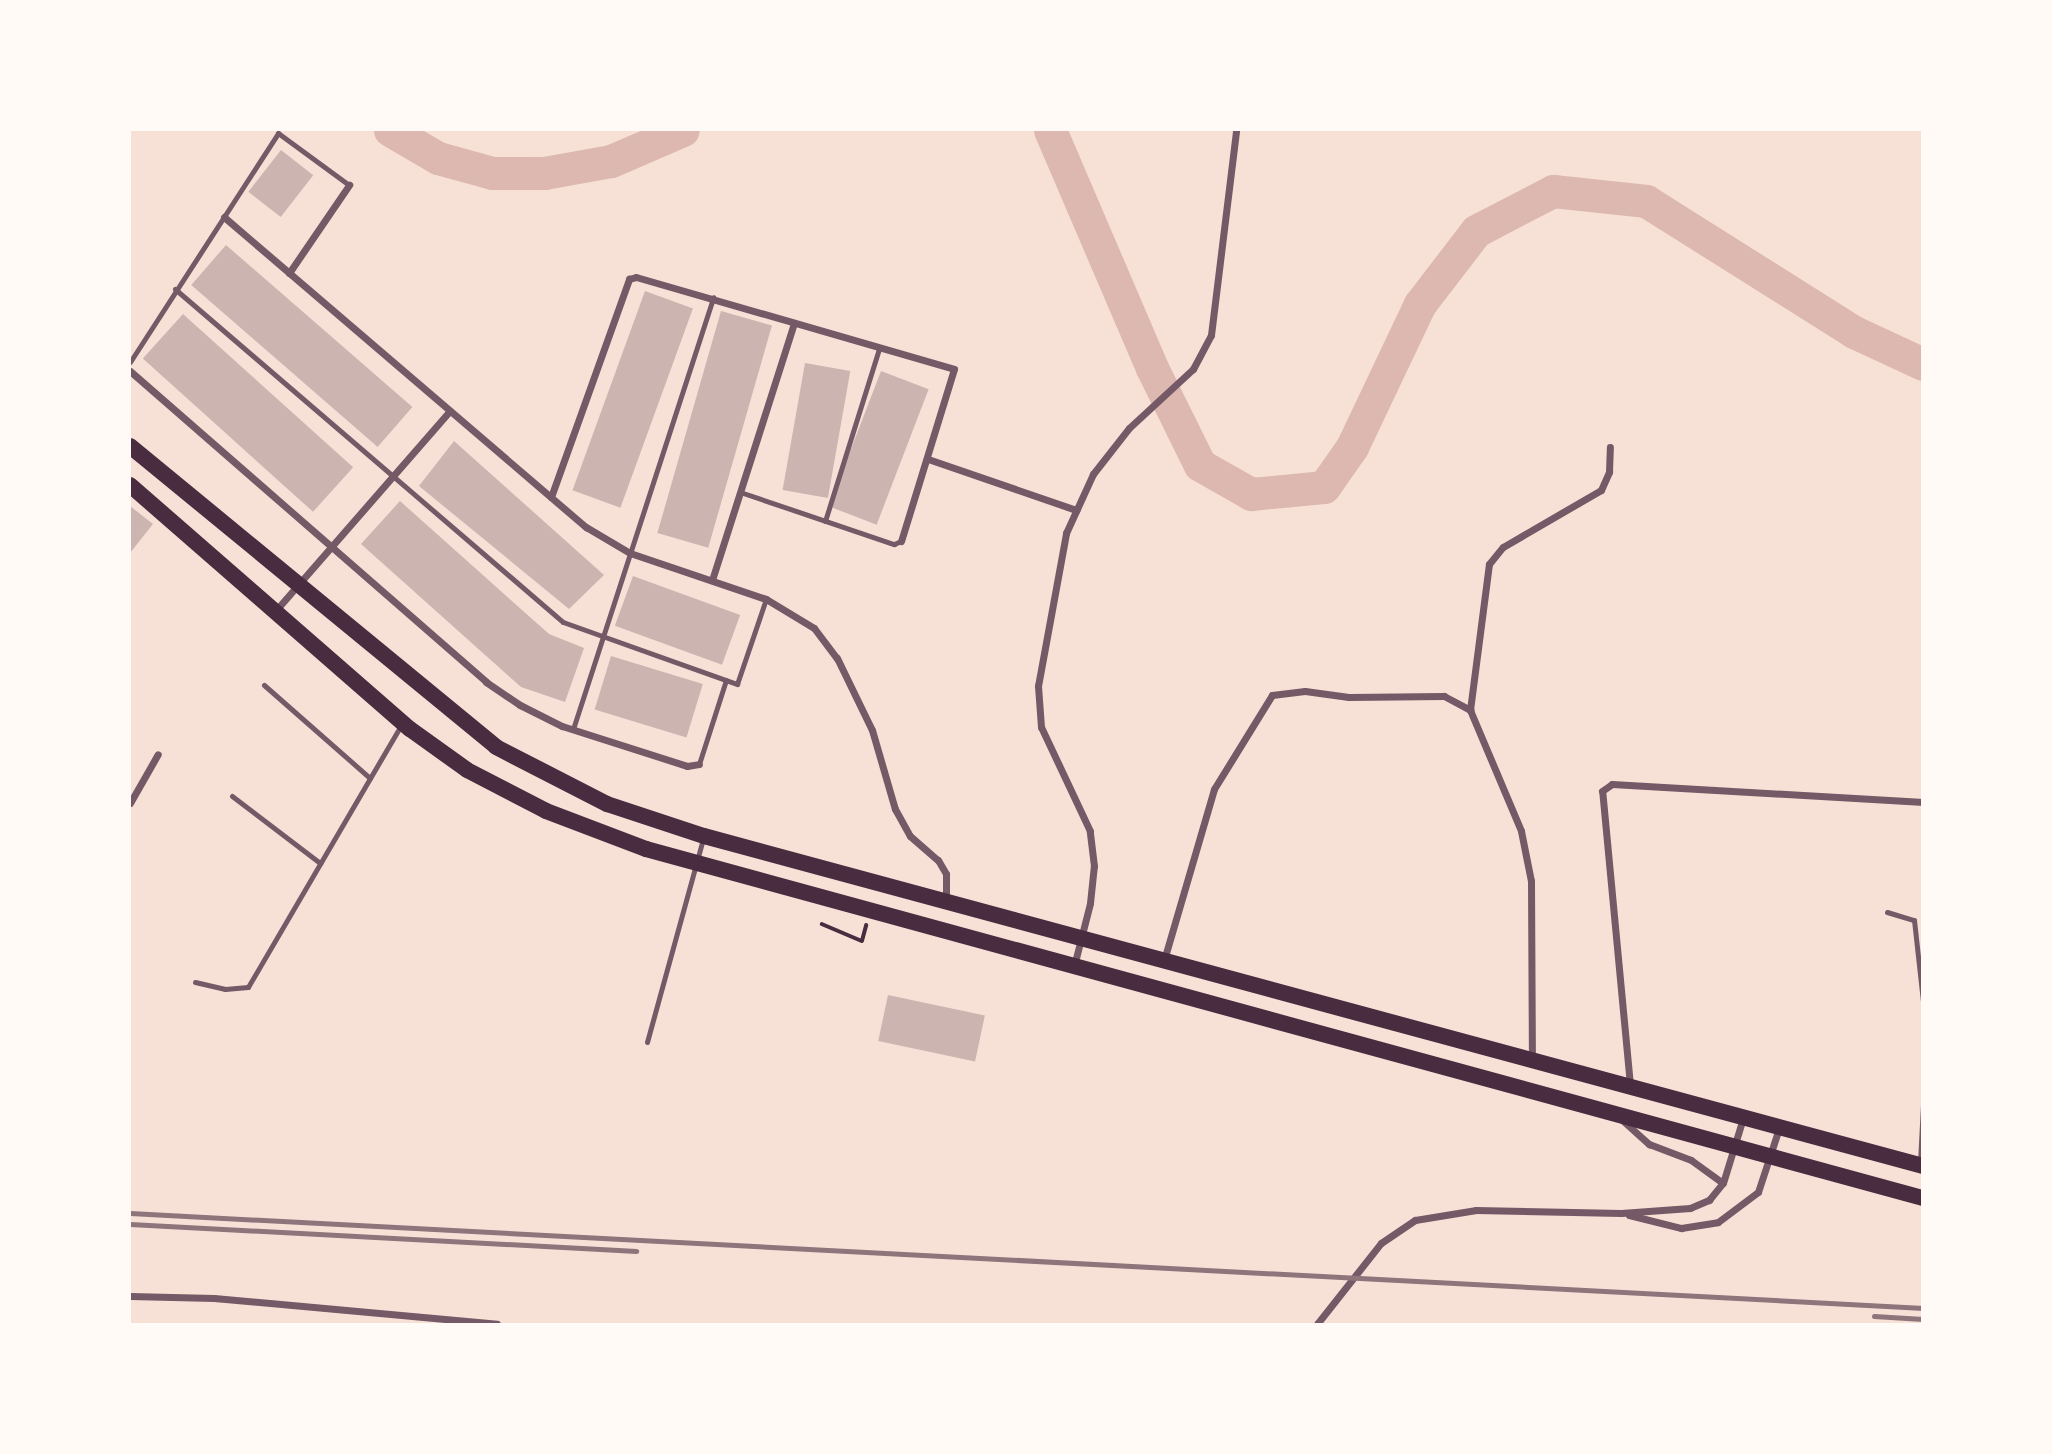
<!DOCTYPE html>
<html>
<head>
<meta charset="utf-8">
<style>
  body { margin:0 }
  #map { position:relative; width:2052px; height:1454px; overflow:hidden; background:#f7e1d7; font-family:"Source Sans 3",sans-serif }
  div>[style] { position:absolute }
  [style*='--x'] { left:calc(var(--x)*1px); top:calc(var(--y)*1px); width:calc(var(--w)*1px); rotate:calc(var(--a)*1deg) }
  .river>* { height:33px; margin:-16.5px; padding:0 16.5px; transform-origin:16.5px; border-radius:16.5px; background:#dcb8b0 }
  .building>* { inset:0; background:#ccb4b1; transform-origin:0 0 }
  .path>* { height:3.5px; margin:-1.75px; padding:0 1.75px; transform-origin:1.75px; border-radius:1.75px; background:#4a2c40 }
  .service>* { height:5px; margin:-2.5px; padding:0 2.5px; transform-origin:2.5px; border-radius:2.5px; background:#755966 }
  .minor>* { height:7px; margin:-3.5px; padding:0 3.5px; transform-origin:3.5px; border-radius:3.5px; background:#755966 }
  .trunk>* { height:16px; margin:-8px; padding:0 8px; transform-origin:8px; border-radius:8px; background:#4a2c40 }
  .rail>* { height:5px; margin:-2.5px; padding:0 2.5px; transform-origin:2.5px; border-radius:2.5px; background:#8f747c }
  span { translate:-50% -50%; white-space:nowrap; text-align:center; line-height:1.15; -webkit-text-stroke:6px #fffaf5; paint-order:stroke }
  .frame { position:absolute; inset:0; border:131px solid #fffaf5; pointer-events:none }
</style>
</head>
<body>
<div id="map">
  <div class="river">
    <i style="--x:390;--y:130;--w:56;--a:30.3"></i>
    <i style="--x:438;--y:158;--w:56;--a:15.5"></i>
    <i style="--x:492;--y:173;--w:52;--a:0"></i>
    <i style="--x:544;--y:173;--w:68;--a:-10.2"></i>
    <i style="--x:611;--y:161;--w:78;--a:-23.3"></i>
    <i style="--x:1050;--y:130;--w:259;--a:66.8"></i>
    <i style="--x:1152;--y:368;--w:108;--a:63.7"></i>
    <i style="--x:1200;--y:465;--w:59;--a:29.6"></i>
    <i style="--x:1251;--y:494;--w:73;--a:-5.5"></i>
    <i style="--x:1324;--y:487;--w:49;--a:-55"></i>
    <i style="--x:1352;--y:447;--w:158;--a:-64.6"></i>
    <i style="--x:1420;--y:304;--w:92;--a:-52.5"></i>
    <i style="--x:1476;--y:231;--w:87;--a:-27.5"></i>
    <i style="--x:1553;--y:191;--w:94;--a:6.1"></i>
    <i style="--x:1646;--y:201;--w:246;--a:32.2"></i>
    <i style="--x:1854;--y:332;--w:76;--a:24.9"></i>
  </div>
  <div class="building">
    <i style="left:281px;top:150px;width:41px;height:53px;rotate:38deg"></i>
    <i style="left:226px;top:245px;width:247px;height:53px;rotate:41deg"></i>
    <i style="left:645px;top:291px;width:51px;height:212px;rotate:20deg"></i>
    <i style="left:721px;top:311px;width:53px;height:231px;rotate:16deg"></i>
    <i style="left:183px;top:314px;width:229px;height:60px;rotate:42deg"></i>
    <i style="left:805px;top:363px;width:46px;height:129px;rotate:10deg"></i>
    <i style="left:881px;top:371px;width:51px;height:145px;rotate:21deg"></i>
    <i style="clip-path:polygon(454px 441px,604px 575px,569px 609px,419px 486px)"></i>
    <i style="clip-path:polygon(400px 501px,549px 634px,584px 648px,565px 702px,521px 687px,361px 544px)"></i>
    <i style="clip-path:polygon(130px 506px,153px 524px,130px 553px)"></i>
    <i style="left:633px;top:576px;width:114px;height:53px;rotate:20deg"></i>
    <i style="left:611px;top:656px;width:96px;height:56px;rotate:17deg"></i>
    <i style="left:888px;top:995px;width:99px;height:47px;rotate:12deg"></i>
  </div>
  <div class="path">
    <i style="--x:822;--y:924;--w:43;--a:23"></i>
    <i style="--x:862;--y:941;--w:16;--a:-75"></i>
  </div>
  <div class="service">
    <i style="--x:175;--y:289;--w:511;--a:40.64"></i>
    <i style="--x:563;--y:622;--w:185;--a:19.6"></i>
    <i style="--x:737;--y:684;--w:90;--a:-71.2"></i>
    <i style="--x:130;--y:362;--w:273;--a:-57.1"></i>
    <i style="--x:278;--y:133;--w:88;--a:36.2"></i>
    <i style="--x:740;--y:492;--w:163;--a:18.7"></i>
    <i style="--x:894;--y:544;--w:8;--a:-23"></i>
    <i style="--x:825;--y:521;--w:180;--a:-72.6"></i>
    <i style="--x:264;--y:685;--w:141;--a:41.3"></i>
    <i style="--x:573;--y:729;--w:454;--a:-72"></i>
    <i style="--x:699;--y:764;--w:88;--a:-72.2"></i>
    <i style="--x:232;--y:796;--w:111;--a:37.3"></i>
    <i style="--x:1887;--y:912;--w:28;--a:17"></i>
    <i style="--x:1914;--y:920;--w:81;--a:83.7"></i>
    <i style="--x:195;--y:982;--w:31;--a:13"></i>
    <i style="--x:225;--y:989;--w:23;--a:-5"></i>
    <i style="--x:248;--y:987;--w:303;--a:-59.7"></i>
    <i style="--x:647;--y:1042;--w:211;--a:-74.6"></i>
    <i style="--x:1920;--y:1162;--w:57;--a:-87"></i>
  </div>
  <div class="minor">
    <i style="--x:224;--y:217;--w:477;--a:40.6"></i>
    <i style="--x:586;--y:527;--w:51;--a:30.6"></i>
    <i style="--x:630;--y:553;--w:144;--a:18.7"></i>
    <i style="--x:766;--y:599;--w:56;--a:31.1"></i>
    <i style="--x:814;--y:628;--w:38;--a:53"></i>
    <i style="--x:837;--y:658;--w:80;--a:64.1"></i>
    <i style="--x:872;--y:730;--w:82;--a:73.8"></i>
    <i style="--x:895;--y:809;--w:31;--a:61"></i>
    <i style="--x:910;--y:836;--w:37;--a:41"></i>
    <i style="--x:938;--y:860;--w:16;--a:60"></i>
    <i style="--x:946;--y:874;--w:27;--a:90"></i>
    <i style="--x:289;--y:273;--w:107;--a:-55.7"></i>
    <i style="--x:130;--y:371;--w:473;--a:41.1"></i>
    <i style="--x:486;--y:682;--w:41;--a:34.1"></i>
    <i style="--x:520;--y:705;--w:47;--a:26.6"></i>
    <i style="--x:562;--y:726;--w:131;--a:17.7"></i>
    <i style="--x:687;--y:766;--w:12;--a:-9"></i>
    <i style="--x:928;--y:459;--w:157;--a:19"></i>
    <i style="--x:551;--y:497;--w:232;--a:-70.3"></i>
    <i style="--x:629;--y:279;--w:7;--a:-16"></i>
    <i style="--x:636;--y:277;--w:331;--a:16.1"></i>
    <i style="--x:954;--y:369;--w:180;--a:107.1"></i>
    <i style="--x:712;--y:580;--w:270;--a:-72.3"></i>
    <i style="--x:277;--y:609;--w:263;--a:-48.9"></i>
    <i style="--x:1470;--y:710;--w:147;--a:-82.6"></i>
    <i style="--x:1489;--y:564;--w:22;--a:-51"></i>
    <i style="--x:1503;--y:547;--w:113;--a:-30.2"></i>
    <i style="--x:1601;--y:490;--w:20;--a:-66"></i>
    <i style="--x:1609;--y:472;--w:25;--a:-88"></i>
    <i style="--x:130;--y:803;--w:56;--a:-60.3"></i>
    <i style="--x:1164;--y:960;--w:178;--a:-73.7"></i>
    <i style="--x:1214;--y:789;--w:110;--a:-58.3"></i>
    <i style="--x:1272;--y:695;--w:33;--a:-7"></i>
    <i style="--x:1305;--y:691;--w:44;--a:7.8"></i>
    <i style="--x:1349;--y:697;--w:95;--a:-0.6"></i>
    <i style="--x:1444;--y:696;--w:30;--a:28"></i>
    <i style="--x:1470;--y:710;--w:131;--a:67.1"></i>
    <i style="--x:1521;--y:831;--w:51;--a:78.7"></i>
    <i style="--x:1531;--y:881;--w:179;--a:89.7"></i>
    <i style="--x:1074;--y:966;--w:65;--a:-75.7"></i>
    <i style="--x:1090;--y:903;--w:37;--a:-84"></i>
    <i style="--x:1094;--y:866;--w:35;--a:-97"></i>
    <i style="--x:1090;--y:831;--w:115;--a:-115.2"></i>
    <i style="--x:1041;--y:727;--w:41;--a:-94.2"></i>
    <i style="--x:1038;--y:686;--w:156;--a:-79.6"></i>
    <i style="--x:1066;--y:533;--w:65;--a:-65.4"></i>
    <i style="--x:1093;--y:474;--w:58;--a:-52"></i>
    <i style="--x:1129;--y:428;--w:87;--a:-42.7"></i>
    <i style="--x:1193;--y:369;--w:38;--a:-62"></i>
    <i style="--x:1211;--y:335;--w:207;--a:-83"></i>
    <i style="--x:1630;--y:1085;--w:295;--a:-95.4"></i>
    <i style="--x:1602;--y:791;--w:12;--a:-35"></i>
    <i style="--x:1612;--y:784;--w:312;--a:3.3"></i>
    <i style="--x:1621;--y:1119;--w:38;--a:42"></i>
    <i style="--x:1649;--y:1144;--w:45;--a:20.9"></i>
    <i style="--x:1691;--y:1160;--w:39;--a:36"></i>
    <i style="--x:1629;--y:1215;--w:54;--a:14"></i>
    <i style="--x:1681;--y:1228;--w:37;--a:-9"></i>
    <i style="--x:1718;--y:1222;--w:50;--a:-36.9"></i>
    <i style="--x:1758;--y:1192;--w:67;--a:-71.8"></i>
    <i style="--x:130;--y:1296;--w:84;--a:1.4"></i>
    <i style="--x:214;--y:1298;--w:284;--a:5.2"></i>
    <i style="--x:1317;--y:1324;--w:103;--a:-51.7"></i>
    <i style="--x:1381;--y:1243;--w:41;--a:-34.1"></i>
    <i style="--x:1415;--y:1220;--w:62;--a:-9.3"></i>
    <i style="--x:1476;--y:1210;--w:145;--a:1.2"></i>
    <i style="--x:1621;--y:1213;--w:69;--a:-4.1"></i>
    <i style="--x:1690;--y:1208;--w:21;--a:-23"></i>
    <i style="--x:1709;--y:1200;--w:22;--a:-51"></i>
    <i style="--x:1723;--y:1183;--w:68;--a:-72.9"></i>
  </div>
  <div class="trunk">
    <i style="--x:130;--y:446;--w:474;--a:39.4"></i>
    <i style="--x:496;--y:747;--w:125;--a:27.2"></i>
    <i style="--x:607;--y:804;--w:102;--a:18.3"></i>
    <i style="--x:704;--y:836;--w:1263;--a:15.15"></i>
    <i style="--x:130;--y:485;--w:371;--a:41.1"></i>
    <i style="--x:410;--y:729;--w:70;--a:35.7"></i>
    <i style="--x:467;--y:770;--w:89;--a:27.4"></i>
    <i style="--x:546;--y:811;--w:107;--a:20.8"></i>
    <i style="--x:646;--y:849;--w:1324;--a:15.29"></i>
  </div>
  <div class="rail">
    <i style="--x:130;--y:1213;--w:1796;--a:3.03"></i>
    <i style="--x:130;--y:1224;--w:507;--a:3.05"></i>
    <i style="--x:1874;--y:1316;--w:49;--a:3.5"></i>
  </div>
  <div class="frame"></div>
</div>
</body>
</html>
